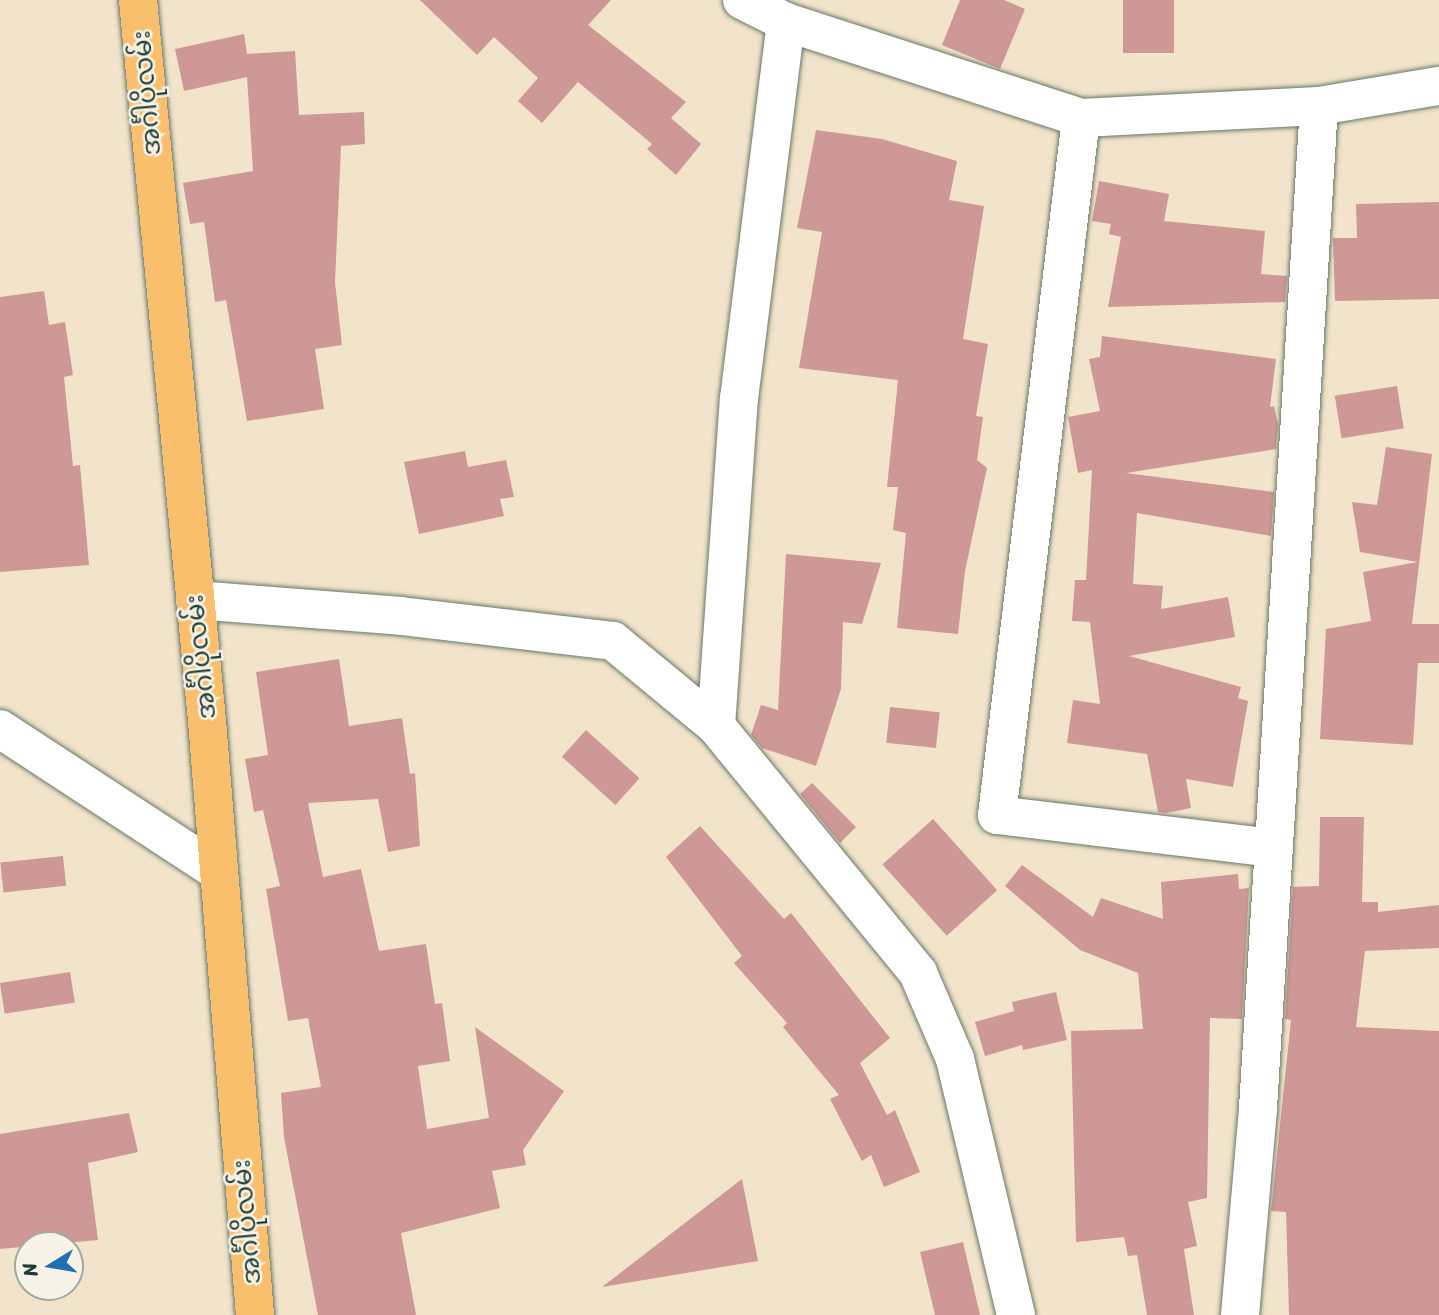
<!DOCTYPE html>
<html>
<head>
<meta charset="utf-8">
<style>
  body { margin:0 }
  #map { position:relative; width:1439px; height:1315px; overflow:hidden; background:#f1e4ca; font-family:Sriracha,"Noto Sans Myanmar",sans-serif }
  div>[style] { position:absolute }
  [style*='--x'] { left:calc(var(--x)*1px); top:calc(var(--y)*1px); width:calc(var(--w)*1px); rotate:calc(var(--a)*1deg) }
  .building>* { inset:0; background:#ce9896; transform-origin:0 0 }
  .roads { filter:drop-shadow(0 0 2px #687768) drop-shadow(0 0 2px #687768) }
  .minor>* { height:38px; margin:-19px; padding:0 19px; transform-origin:19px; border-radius:19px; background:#fff }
  .major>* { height:38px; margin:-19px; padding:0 19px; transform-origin:19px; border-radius:19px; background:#f9bf6d }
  span { translate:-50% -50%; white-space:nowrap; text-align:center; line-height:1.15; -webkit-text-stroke:5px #f7f3e8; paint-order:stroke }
  .street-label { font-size:26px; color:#1f3d34 }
  .north { position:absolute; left:14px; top:1231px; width:70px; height:70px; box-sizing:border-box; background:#f7f3e8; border:2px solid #a1aaa0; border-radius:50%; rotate:259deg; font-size:19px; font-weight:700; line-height:28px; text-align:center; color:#1f3d34 }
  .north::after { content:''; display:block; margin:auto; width:24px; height:32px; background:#1f6fb2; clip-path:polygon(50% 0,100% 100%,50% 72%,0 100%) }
</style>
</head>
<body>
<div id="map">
  <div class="building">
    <i style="clip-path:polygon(420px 0,611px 0,588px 25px,686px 102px,671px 118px,701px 144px,676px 175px,647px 149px,652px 144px,578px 82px,542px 123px,518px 101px,538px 78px,494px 37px,477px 55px)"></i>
    <i style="clip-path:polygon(960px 0,1004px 0,1025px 9px,1000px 69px,942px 45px)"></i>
    <i style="left:1123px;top:0;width:51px;height:53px"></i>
    <i style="clip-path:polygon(244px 34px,247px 54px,295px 51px,299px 115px,364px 112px,365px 144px,341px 146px,335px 282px,342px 345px,315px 349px,324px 409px,247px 421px,226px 300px,215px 302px,204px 222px,190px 224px,183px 183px,253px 171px,247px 77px,184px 91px,175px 49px)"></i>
    <i style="clip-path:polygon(816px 130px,882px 139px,957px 161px,949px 200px,984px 206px,963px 339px,988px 344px,976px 416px,983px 417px,977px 460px,987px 468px,965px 571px,958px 634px,897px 628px,906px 533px,893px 530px,898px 487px,887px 487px,898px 380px,799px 368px,822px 232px,797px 228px)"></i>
    <i style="clip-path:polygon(1099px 181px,1169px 194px,1164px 221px,1265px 231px,1261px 274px,1287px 276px,1285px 302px,1108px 307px,1121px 237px,1109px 234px,1111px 224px,1092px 221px)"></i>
    <i style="clip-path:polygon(1439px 202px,1439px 299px,1335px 301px,1333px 238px,1357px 238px,1356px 204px)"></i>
    <i style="clip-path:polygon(44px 291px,49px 325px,65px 322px,73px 375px,64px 377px,73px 466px,80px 465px,89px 565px,0 572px,0 297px)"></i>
    <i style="clip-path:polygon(1102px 336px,1276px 359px,1270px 407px,1274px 406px,1278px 424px,1276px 449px,1126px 473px,1274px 492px,1271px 536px,1137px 513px,1133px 584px,1163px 586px,1161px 609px,1228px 597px,1235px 637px,1129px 656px,1241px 687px,1238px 698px,1248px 701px,1233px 787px,1186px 779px,1191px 808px,1166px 813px,1158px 812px,1147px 754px,1067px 743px,1073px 700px,1100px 704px,1090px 622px,1072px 621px,1075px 580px,1086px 580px,1092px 470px,1078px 473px,1068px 417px,1100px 411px,1089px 359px,1100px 357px)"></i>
    <i style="left:1397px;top:386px;width:43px;height:63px;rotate:81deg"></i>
    <i style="clip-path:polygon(1386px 447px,1432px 454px,1412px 624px,1439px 624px,1439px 663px,1418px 663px,1413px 745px,1320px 739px,1326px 629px,1371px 621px,1363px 572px,1418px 562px,1360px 552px,1352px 502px,1377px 505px)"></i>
    <i style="clip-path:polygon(465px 451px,468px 467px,506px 460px,514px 497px,500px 499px,504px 516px,419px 534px,404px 462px)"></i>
    <i style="clip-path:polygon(786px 554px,881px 563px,862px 624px,843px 622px,841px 689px,816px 766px,762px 748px,751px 735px,761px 705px,778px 710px)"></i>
    <i style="clip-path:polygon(339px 659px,349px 726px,402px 718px,410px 774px,415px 773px,420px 846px,388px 852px,378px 799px,308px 803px,323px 877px,361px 869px,379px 951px,426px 944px,435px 1004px,442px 1003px,450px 1061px,418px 1066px,427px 1129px,489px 1118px,475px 1027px,564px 1091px,523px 1150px,526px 1165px,492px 1171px,500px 1208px,401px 1233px,416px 1315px,318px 1315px,284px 1137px,281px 1093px,321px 1087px,308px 1018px,288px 1021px,266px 889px,280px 886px,263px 810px,254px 812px,245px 759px,268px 755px,256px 672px)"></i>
    <i style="left:890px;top:707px;width:50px;height:36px;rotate:6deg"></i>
    <i style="left:586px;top:730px;width:72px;height:36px;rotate:42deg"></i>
    <i style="clip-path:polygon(812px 783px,856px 827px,840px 843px,800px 794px)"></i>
    <i style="clip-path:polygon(1320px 817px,1364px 817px,1362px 902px,1378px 902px,1378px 912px,1439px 905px,1439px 948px,1365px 951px,1356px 1027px,1439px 1031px,1439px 1315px,1289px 1315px,1286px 1212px,1271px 1211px,1291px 1020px,1285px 1019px,1293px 887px,1319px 886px)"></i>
    <i style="left:933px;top:819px;width:96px;height:68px;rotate:48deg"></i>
    <i style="clip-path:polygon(700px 826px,784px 919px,791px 913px,890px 1038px,860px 1063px,887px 1115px,895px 1110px,920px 1172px,884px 1187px,871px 1155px,862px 1161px,830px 1099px,839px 1095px,783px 1027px,787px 1023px,734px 963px,742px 956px,666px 857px)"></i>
    <i style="left:63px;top:856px;width:30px;height:63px;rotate:84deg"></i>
    <i style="clip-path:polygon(1022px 865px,1093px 917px,1101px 898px,1163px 919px,1161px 882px,1238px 874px,1239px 889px,1249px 888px,1242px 1019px,1210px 1018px,1207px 1198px,1188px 1202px,1197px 1246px,1184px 1249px,1194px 1315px,1147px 1315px,1137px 1255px,1128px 1256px,1124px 1237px,1076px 1242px,1071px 1031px,1143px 1029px,1138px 973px,1080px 950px,1005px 886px)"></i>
    <i style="left:70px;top:972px;width:31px;height:71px;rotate:81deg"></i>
    <i style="clip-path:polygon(1056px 992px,1067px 1040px,1023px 1050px,1022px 1045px,985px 1056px,975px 1022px,1014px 1011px,1012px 1002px)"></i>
    <i style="clip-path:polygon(129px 1113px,138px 1152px,88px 1163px,98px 1240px,0 1249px,0 1134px)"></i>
    <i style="clip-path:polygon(742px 1179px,758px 1261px,602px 1287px)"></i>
    <i style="clip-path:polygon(963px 1242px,980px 1315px,935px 1315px,920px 1252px)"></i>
  </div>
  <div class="roads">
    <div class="minor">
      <i style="--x:742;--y:0;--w:49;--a:26.6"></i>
      <i style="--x:786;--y:22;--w:310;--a:18"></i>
      <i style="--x:1081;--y:118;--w:238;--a:-2.9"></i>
      <i style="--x:1319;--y:106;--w:122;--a:-9.5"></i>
      <i style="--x:1081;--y:118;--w:702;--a:96.87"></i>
      <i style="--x:997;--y:815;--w:277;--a:6.8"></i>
      <i style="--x:195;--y:600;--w:207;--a:4.4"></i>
      <i style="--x:401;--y:616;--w:213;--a:6.7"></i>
      <i style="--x:613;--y:641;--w:134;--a:39.5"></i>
      <i style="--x:716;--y:726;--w:319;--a:50.7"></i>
      <i style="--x:918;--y:973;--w:94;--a:66.7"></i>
      <i style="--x:955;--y:1059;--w:263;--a:76.6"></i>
      <i style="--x:716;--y:726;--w:328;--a:-86"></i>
      <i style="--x:739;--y:399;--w:380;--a:-82.9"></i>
      <i style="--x:0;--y:729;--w:259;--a:33.2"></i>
      <i style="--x:1240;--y:1315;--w:208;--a:-85"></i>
      <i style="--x:1258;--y:1108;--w:1004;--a:-86.52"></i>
    </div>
    <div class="major">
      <i style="--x:138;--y:0;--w:724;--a:84.53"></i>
      <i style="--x:207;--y:721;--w:596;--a:85.38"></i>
    </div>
  </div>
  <div class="street-label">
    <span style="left:147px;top:93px;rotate:-95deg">အင်္ဂါပိုလမ်း</span>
    <span style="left:201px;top:657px;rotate:-96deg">အင်္ဂါပိုလမ်း</span>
    <span style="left:247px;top:1222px;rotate:-95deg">အင်္ဂါပိုလမ်း</span>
  </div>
  <div class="north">N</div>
</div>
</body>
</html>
